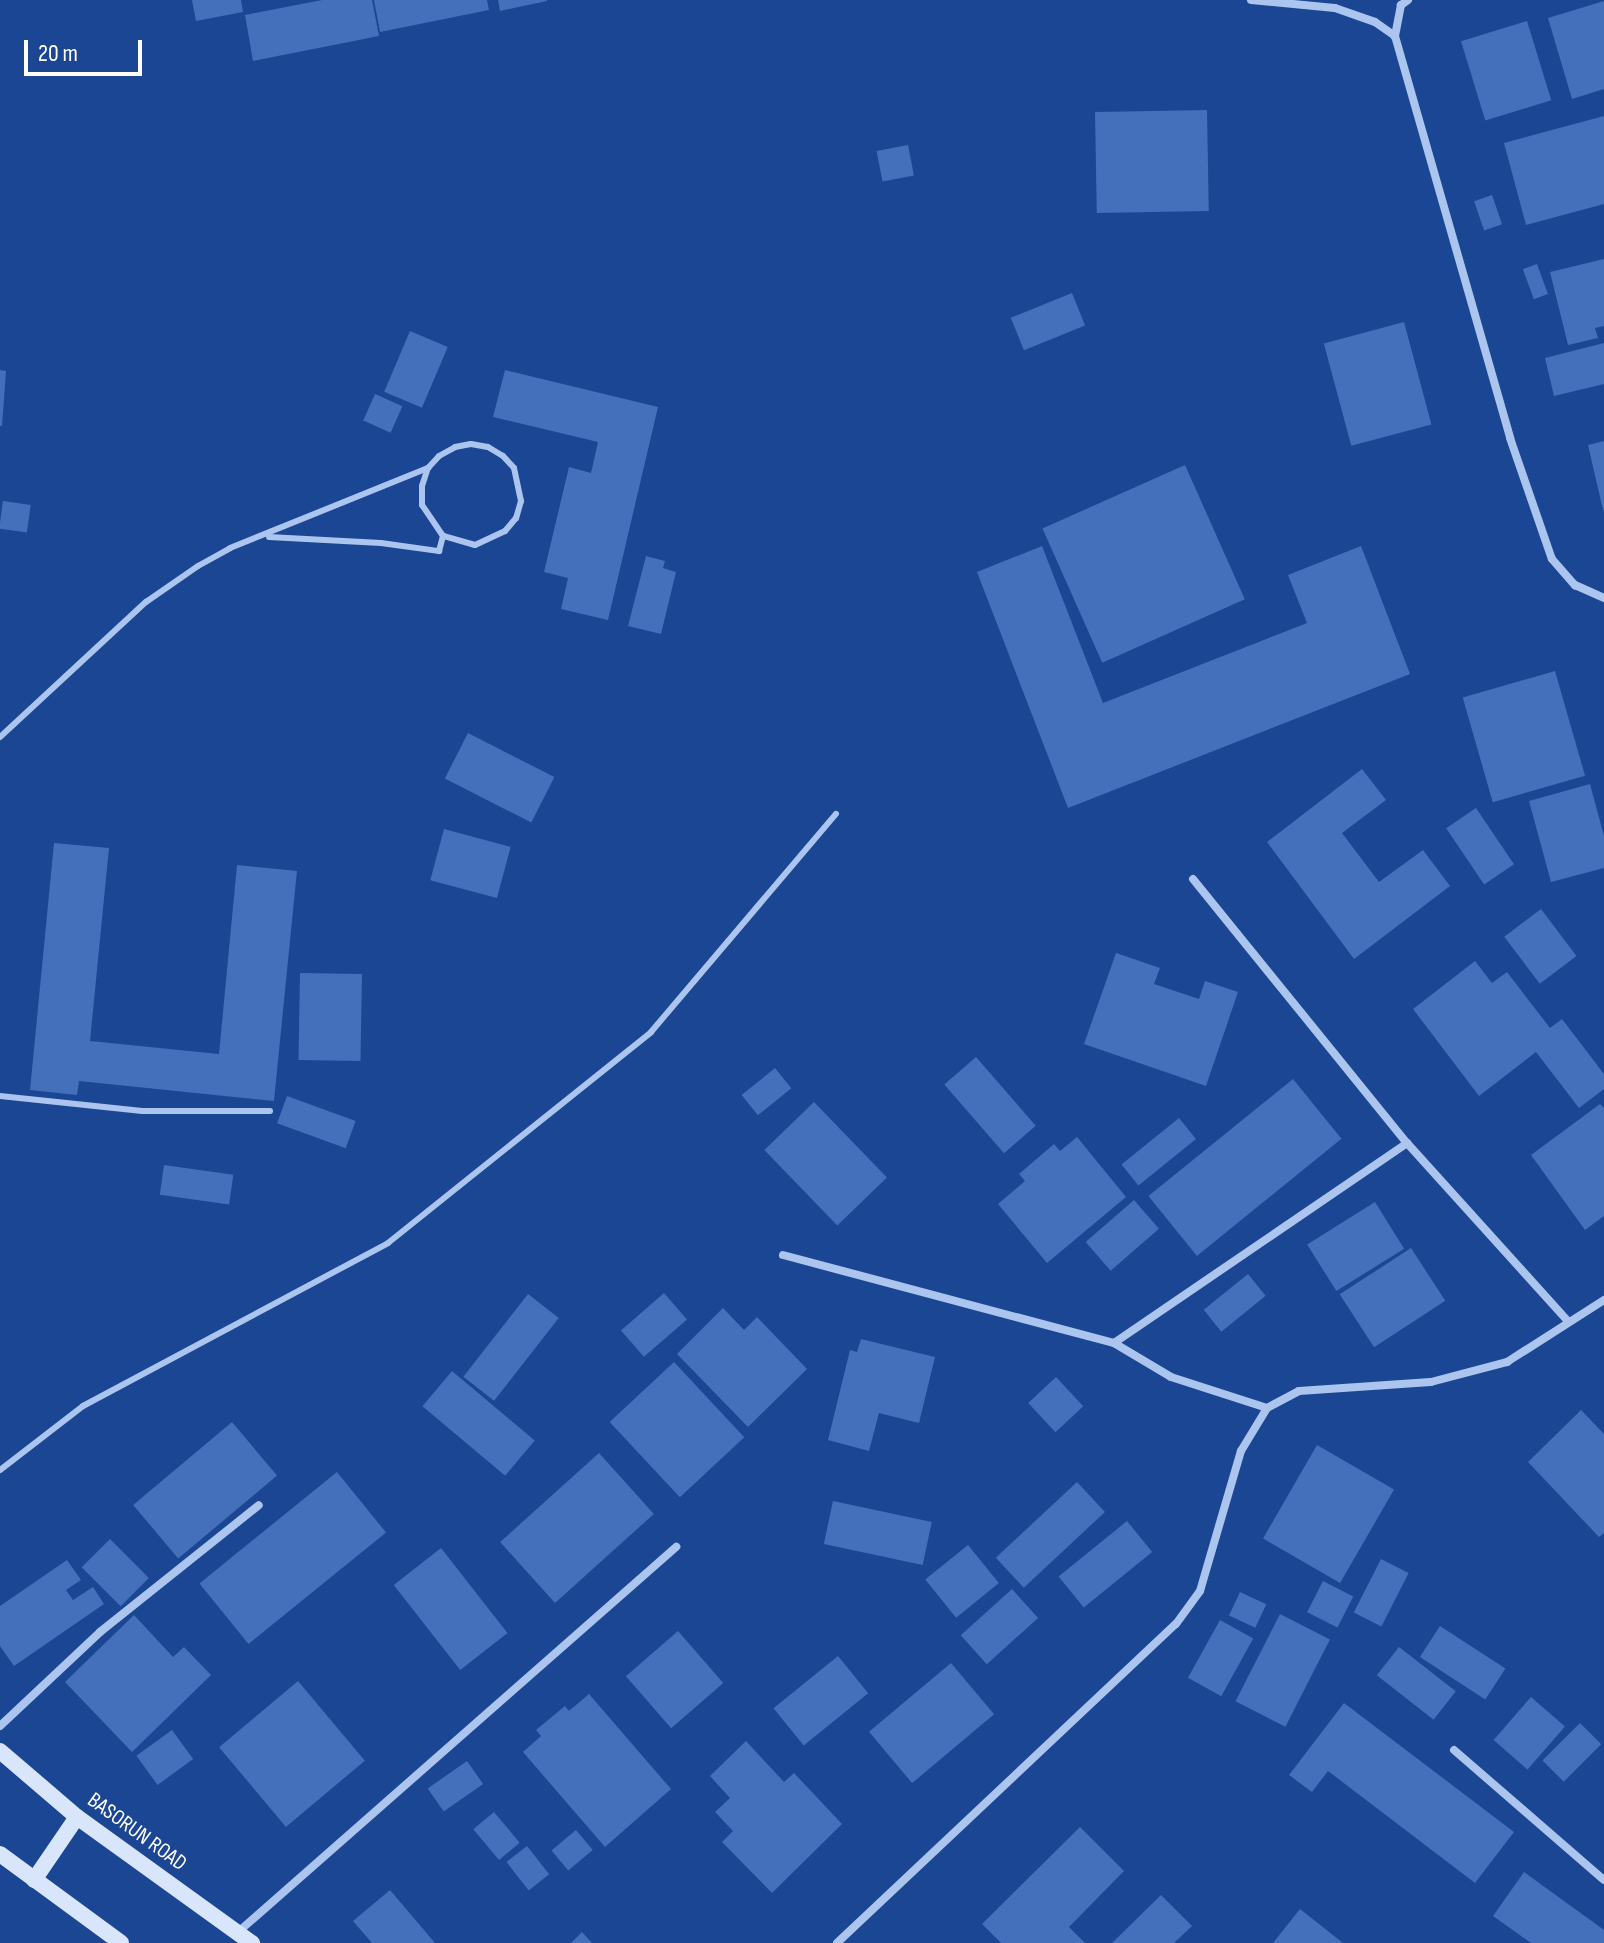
<!DOCTYPE html>
<html>
<head>
<meta charset="utf-8">
<style>
  body { margin:0 }
  #map { position:relative; width:1604px; height:1943px; overflow:hidden; background:#1b4693; font-family:"Sofia Sans Condensed",sans-serif }
  div>[style] { position:absolute }
  [style*='--x'] { left:calc(var(--x)*1px); top:calc(var(--y)*1px); width:calc(var(--w)*1px); rotate:calc(var(--a)*1deg) }
  .building>* { inset:0; background:#446fba; transform-origin:0 0 }
  .service>* { height:6px; margin:-3px; padding:0 3px; transform-origin:3px; border-radius:3px; background:#acc5ef }
  .minor>* { height:8px; margin:-4px; padding:0 4px; transform-origin:4px; border-radius:4px; background:#acc5ef }
  .secondary>* { height:16px; margin:-8px; padding:0 8px; transform-origin:8px; border-radius:8px; background:#d9e5fb }
  span { translate:-50% -50%; white-space:nowrap; text-align:center; line-height:1.15; -webkit-text-stroke:8px #1b4693; paint-order:stroke }
  .street-label { font-size:22px; color:#fff }
  .scale { position:absolute; left:24px; top:40px; width:118px; height:36px; box-sizing:border-box; border:4px solid #fff; border-top:0; padding-left:10px; font-size:24px; line-height:28px; white-space:nowrap; color:#fff; -webkit-text-stroke:6px #1b4693; paint-order:stroke }
</style>
</head>
<body>
<div id="map">
  <div class="building">
    <i style="clip-path:polygon(192px 0,241px 0,243px 12px,196px 21px)"></i>
    <i style="clip-path:polygon(322px 0,372px 0,379px 36px,253px 61px,245px 15px)"></i>
    <i style="clip-path:polygon(374px 0,487px 0,489px 10px,380px 32px)"></i>
    <i style="clip-path:polygon(498px 0,547px 0,547px 1px,500px 11px)"></i>
    <i style="clip-path:polygon(1604px 1px,1604px 89px,1572px 99px,1548px 18px)"></i>
    <i style="left:1527px;top:21px;width:83px;height:69px;rotate:73deg"></i>
    <i style="left:1207px;top:110px;width:101px;height:112px;rotate:89deg"></i>
    <i style="clip-path:polygon(1604px 116px,1604px 204px,1526px 225px,1504px 143px)"></i>
    <i style="left:908px;top:145px;width:31px;height:32px;rotate:79deg"></i>
    <i style="left:1492px;top:195px;width:31px;height:19px;rotate:71deg"></i>
    <i style="clip-path:polygon(1604px 259px,1604px 326px,1595px 328px,1598px 338px,1568px 345px,1550px 272px)"></i>
    <i style="left:1537px;top:264px;width:32px;height:15px;rotate:70deg"></i>
    <i style="left:1072px;top:293px;width:35px;height:66px;rotate:68deg"></i>
    <i style="left:1404px;top:322px;width:106px;height:83px;rotate:75deg"></i>
    <i style="left:410px;top:331px;width:41px;height:66px;rotate:23deg"></i>
    <i style="clip-path:polygon(1604px 343px,1604px 384px,1554px 396px,1545px 358px)"></i>
    <i style="clip-path:polygon(0 370px,6px 371px,2px 426px,0 426px)"></i>
    <i style="clip-path:polygon(505px 370px,658px 407px,608px 620px,561px 609px,568px 578px,544px 572px,569px 467px,591px 473px,598px 442px,493px 417px)"></i>
    <i style="left:375px;top:394px;width:30px;height:29px;rotate:24deg"></i>
    <i style="clip-path:polygon(1604px 441px,1604px 510px,1603px 510px,1588px 445px)"></i>
    <i style="left:1185px;top:465px;width:147px;height:156px;rotate:66deg"></i>
    <i style="left:3px;top:501px;width:28px;height:28px;rotate:8deg"></i>
    <i style="clip-path:polygon(1042px 546px,1103px 703px,1307px 623px,1288px 575px,1361px 546px,1410px 674px,1068px 808px,977px 572px)"></i>
    <i style="clip-path:polygon(646px 556px,665px 561px,663px 568px,676px 572px,661px 634px,628px 626px)"></i>
    <i style="left:1555px;top:671px;width:109px;height:96px;rotate:74deg"></i>
    <i style="left:468px;top:733px;width:97px;height:51px;rotate:27deg"></i>
    <i style="clip-path:polygon(1362px 769px,1386px 800px,1342px 833px,1379px 882px,1423px 850px,1450px 886px,1354px 959px,1267px 842px)"></i>
    <i style="clip-path:polygon(1590px 784px,1604px 836px,1604px 868px,1551px 882px,1529px 801px)"></i>
    <i style="left:1476px;top:808px;width:68px;height:36px;rotate:56deg"></i>
    <i style="left:444px;top:829px;width:69px;height:53px;rotate:15deg"></i>
    <i style="clip-path:polygon(54px 843px,109px 848px,90px 1041px,219px 1054px,237px 865px,297px 871px,274px 1101px,79px 1081px,77px 1095px,30px 1090px)"></i>
    <i style="left:1541px;top:909px;width:59px;height:46px;rotate:53deg"></i>
    <i style="clip-path:polygon(1116px 953px,1160px 968px,1154px 984px,1199px 999px,1205px 981px,1238px 992px,1206px 1086px,1084px 1044px)"></i>
    <i style="clip-path:polygon(1475px 961px,1492px 983px,1507px 972px,1550px 1028px,1562px 1019px,1604px 1074px,1604px 1089px,1579px 1108px,1536px 1052px,1479px 1096px,1413px 1009px)"></i>
    <i style="left:300px;top:973px;width:62px;height:87px;rotate:1deg"></i>
    <i style="left:976px;top:1057px;width:91px;height:42px;rotate:49deg"></i>
    <i style="left:775px;top:1068px;width:26px;height:43px;rotate:51deg"></i>
    <i style="left:1293px;top:1079px;width:77px;height:186px;rotate:51deg"></i>
    <i style="left:287px;top:1096px;width:73px;height:29px;rotate:20deg"></i>
    <i style="left:814px;top:1102px;width:105px;height:69px;rotate:46deg"></i>
    <i style="clip-path:polygon(1600px 1104px,1604px 1108px,1604px 1216px,1585px 1230px,1531px 1155px)"></i>
    <i style="left:1179px;top:1118px;width:27px;height:74px;rotate:51deg"></i>
    <i style="clip-path:polygon(1077px 1137px,1126px 1197px,1047px 1263px,998px 1204px,1025px 1181px,1019px 1174px,1054px 1144px,1060px 1151px)"></i>
    <i style="left:164px;top:1165px;width:70px;height:30px;rotate:8deg"></i>
    <i style="left:1134px;top:1200px;width:38px;height:64px;rotate:49deg"></i>
    <i style="left:1375px;top:1202px;width:55px;height:80px;rotate:58deg"></i>
    <i style="left:1411px;top:1248px;width:63px;height:85px;rotate:57deg"></i>
    <i style="left:1248px;top:1274px;width:28px;height:57px;rotate:51deg"></i>
    <i style="left:664px;top:1293px;width:35px;height:57px;rotate:49deg"></i>
    <i style="left:528px;top:1294px;width:39px;height:105px;rotate:38deg"></i>
    <i style="clip-path:polygon(723px 1308px,744px 1330px,757px 1317px,807px 1369px,748px 1427px,677px 1354px)"></i>
    <i style="clip-path:polygon(861px 1339px,935px 1357px,919px 1423px,879px 1413px,869px 1451px,828px 1440px,850px 1350px,857px 1352px)"></i>
    <i style="left:674px;top:1362px;width:103px;height:88px;rotate:47deg"></i>
    <i style="left:452px;top:1371px;width:108px;height:46px;rotate:40deg"></i>
    <i style="left:1056px;top:1377px;width:40px;height:38px;rotate:47deg"></i>
    <i style="clip-path:polygon(1581px 1410px,1604px 1434px,1604px 1533px,1599px 1537px,1528px 1462px)"></i>
    <i style="left:232px;top:1422px;width:70px;height:129px;rotate:50deg"></i>
    <i style="left:1317px;top:1445px;width:89px;height:108px;rotate:30deg"></i>
    <i style="left:599px;top:1453px;width:82px;height:133px;rotate:48deg"></i>
    <i style="left:337px;top:1472px;width:78px;height:177px;rotate:51deg"></i>
    <i style="left:1077px;top:1482px;width:41px;height:111px;rotate:47deg"></i>
    <i style="left:833px;top:1501px;width:101px;height:44px;rotate:12deg"></i>
    <i style="left:1127px;top:1521px;width:40px;height:88px;rotate:51deg"></i>
    <i style="left:110px;top:1539px;width:55px;height:40px;rotate:45deg"></i>
    <i style="left:968px;top:1545px;width:49px;height:55px;rotate:51deg"></i>
    <i style="left:441px;top:1548px;width:108px;height:60px;rotate:52deg"></i>
    <i style="left:1381px;top:1559px;width:31px;height:60px;rotate:27deg"></i>
    <i style="clip-path:polygon(67px 1560px,81px 1580px,66px 1590px,73px 1600px,93px 1587px,104px 1604px,14px 1666px,0 1646px,0 1606px)"></i>
    <i style="left:1323px;top:1581px;width:34px;height:35px;rotate:27deg"></i>
    <i style="left:1012px;top:1589px;width:39px;height:69px;rotate:48deg"></i>
    <i style="left:1240px;top:1592px;width:29px;height:26px;rotate:25deg"></i>
    <i style="left:1280px;top:1614px;width:56px;height:98px;rotate:27deg"></i>
    <i style="clip-path:polygon(134px 1615px,173px 1657px,184px 1647px,211px 1675px,132px 1752px,65px 1682px)"></i>
    <i style="left:1220px;top:1620px;width:38px;height:66px;rotate:29deg"></i>
    <i style="left:1440px;top:1626px;width:78px;height:37px;rotate:33deg"></i>
    <i style="left:678px;top:1631px;width:69px;height:69px;rotate:49deg"></i>
    <i style="left:1399px;top:1647px;width:72px;height:36px;rotate:38deg"></i>
    <i style="left:838px;top:1656px;width:48px;height:83px;rotate:51deg"></i>
    <i style="left:951px;top:1663px;width:67px;height:107px;rotate:50deg"></i>
    <i style="left:298px;top:1681px;width:104px;height:103px;rotate:50deg"></i>
    <i style="clip-path:polygon(589px 1694px,671px 1789px,605px 1847px,523px 1752px,541px 1736px,536px 1730px,565px 1706px,569px 1711px)"></i>
    <i style="left:1531px;top:1697px;width:45px;height:57px;rotate:41deg"></i>
    <i style="clip-path:polygon(1344px 1703px,1514px 1832px,1475px 1883px,1328px 1771px,1312px 1792px,1289px 1775px)"></i>
    <i style="left:1580px;top:1723px;width:30px;height:53px;rotate:45deg"></i>
    <i style="left:172px;top:1730px;width:36px;height:44px;rotate:54deg"></i>
    <i style="clip-path:polygon(746px 1741px,784px 1782px,794px 1773px,842px 1824px,772px 1893px,722px 1842px,733px 1831px,715px 1812px,730px 1798px,710px 1776px)"></i>
    <i style="left:467px;top:1761px;width:28px;height:48px;rotate:55deg"></i>
    <i style="left:494px;top:1812px;width:40px;height:27px;rotate:50deg"></i>
    <i style="clip-path:polygon(1080px 1827px,1124px 1871px,1069px 1927px,1085px 1943px,1001px 1943px,982px 1924px)"></i>
    <i style="left:576px;top:1830px;width:26px;height:32px;rotate:50deg"></i>
    <i style="left:527px;top:1846px;width:36px;height:26px;rotate:52deg"></i>
    <i style="clip-path:polygon(1524px 1872px,1604px 1930px,1604px 1943px,1531px 1943px,1493px 1916px)"></i>
    <i style="clip-path:polygon(390px 1890px,435px 1943px,372px 1943px,353px 1921px)"></i>
    <i style="clip-path:polygon(1161px 1895px,1192px 1926px,1174px 1943px,1112px 1943px)"></i>
    <i style="clip-path:polygon(1300px 1909px,1343px 1943px,1273px 1943px)"></i>
    <i style="clip-path:polygon(582px 1932px,592px 1943px,571px 1943px)"></i>
  </div>
  <div class="service">
    <i style="--x:269;--y:537;--w:112;--a:3.1"></i>
    <i style="--x:381;--y:543;--w:59;--a:7.9"></i>
    <i style="--x:439;--y:551;--w:16;--a:-75"></i>
    <i style="--x:0;--y:737;--w:199;--a:-42.8"></i>
    <i style="--x:146;--y:602;--w:63;--a:-34.7"></i>
    <i style="--x:198;--y:566;--w:37;--a:-29"></i>
    <i style="--x:230;--y:548;--w:214;--a:-22"></i>
    <i style="--x:428;--y:468;--w:16;--a:-47"></i>
    <i style="--x:439;--y:456;--w:18;--a:-29"></i>
    <i style="--x:455;--y:447;--w:16;--a:-11"></i>
    <i style="--x:471;--y:444;--w:17;--a:10"></i>
    <i style="--x:488;--y:447;--w:17;--a:31"></i>
    <i style="--x:503;--y:456;--w:16;--a:47"></i>
    <i style="--x:514;--y:468;--w:34;--a:78"></i>
    <i style="--x:521;--y:501;--w:18;--a:106"></i>
    <i style="--x:516;--y:518;--w:17;--a:130"></i>
    <i style="--x:505;--y:531;--w:33;--a:155"></i>
    <i style="--x:475;--y:545;--w:33;--a:-164"></i>
    <i style="--x:443;--y:536;--w:37;--a:-124"></i>
    <i style="--x:422;--y:505;--w:19;--a:-90"></i>
    <i style="--x:422;--y:486;--w:19;--a:-72"></i>
    <i style="--x:0;--y:1096;--w:143;--a:6"></i>
    <i style="--x:142;--y:1111;--w:128;--a:0"></i>
    <i style="--x:0;--y:1470;--w:105;--a:-37.6"></i>
    <i style="--x:83;--y:1406;--w:346;--a:-28.1"></i>
    <i style="--x:388;--y:1243;--w:337;--a:-38.7"></i>
    <i style="--x:651;--y:1032;--w:286;--a:-49.7"></i>
  </div>
  <div class="minor">
    <i style="--x:1251;--y:0;--w:84;--a:5.4"></i>
    <i style="--x:1335;--y:8;--w:42;--a:19.3"></i>
    <i style="--x:1375;--y:22;--w:24;--a:35"></i>
    <i style="--x:1408;--y:0;--w:9;--a:144"></i>
    <i style="--x:1401;--y:5;--w:32;--a:101"></i>
    <i style="--x:1395;--y:36;--w:418;--a:74"></i>
    <i style="--x:1510;--y:438;--w:128;--a:70.9"></i>
    <i style="--x:1552;--y:559;--w:35;--a:49"></i>
    <i style="--x:1575;--y:585;--w:32;--a:24"></i>
    <i style="--x:1193;--y:879;--w:340;--a:51"></i>
    <i style="--x:1407;--y:1143;--w:241;--a:47.9"></i>
    <i style="--x:783;--y:1255;--w:342;--a:14.9"></i>
    <i style="--x:1114;--y:1343;--w:66;--a:30.8"></i>
    <i style="--x:1171;--y:1377;--w:101;--a:17.9"></i>
    <i style="--x:1114;--y:1343;--w:355;--a:-34.3"></i>
    <i style="--x:0;--y:1726;--w:137;--a:-43.2"></i>
    <i style="--x:100;--y:1632;--w:203;--a:-38.6"></i>
    <i style="--x:1454;--y:1750;--w:198;--a:40.9"></i>
    <i style="--x:237;--y:1933;--w:585;--a:-41.32"></i>
    <i style="--x:837;--y:1943;--w:465;--a:-43.3"></i>
    <i style="--x:1176;--y:1624;--w:41;--a:-54"></i>
    <i style="--x:1200;--y:1591;--w:146;--a:-73.7"></i>
    <i style="--x:1241;--y:1451;--w:50;--a:-58.8"></i>
    <i style="--x:1267;--y:1408;--w:36;--a:-28"></i>
    <i style="--x:1299;--y:1391;--w:132;--a:-3.9"></i>
    <i style="--x:1431;--y:1382;--w:79;--a:-14.7"></i>
    <i style="--x:1507;--y:1362;--w:115;--a:-32.6"></i>
  </div>
  <div class="secondary">
    <i style="--x:0;--y:1751;--w:101;--a:40.6"></i>
    <i style="--x:77;--y:1817;--w:216;--a:35.8"></i>
    <i style="--x:0;--y:1854;--w:150;--a:36.3"></i>
    <i style="--x:34;--y:1880;--w:76;--a:-55.7"></i>
  </div>
  <div class="street-label">
    <span style="left:137px;top:1832px;rotate:36deg">BASORUN ROAD</span>
  </div>
  <div class="scale">20 m</div>
</div>
</body>
</html>
